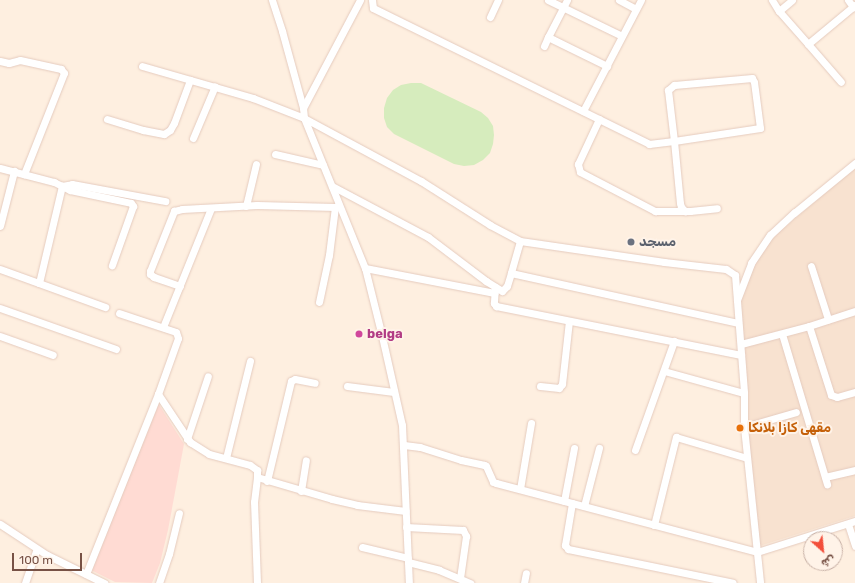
<!DOCTYPE html>
<html>
<head>
<meta charset="utf-8">
<style>
  body { margin:0 }
  #map { position:relative; width:855px; height:583px; overflow:hidden; background:#feefe0; font-family:Rubik,"Noto Naskh Arabic",sans-serif }
  div>[style] { position:absolute }
  [style*='--x'] { left:calc(var(--x)*1px); top:calc(var(--y)*1px); width:calc(var(--w)*1px); rotate:calc(var(--a)*1deg) }
  .residential>* { inset:0; background:#f8e2d0 }
  .commercial>* { inset:0; background:#ffdbd3 }
  .green>* { inset:0; background:#d6ecbd }
  .roads { filter:drop-shadow(0 0 1px #e5cbbe) drop-shadow(0 0 1px #e5cbbe) }
  .minor>* { height:7px; margin:-3.5px; padding:0 3.5px; transform-origin:3.5px; border-radius:3.5px; background:#fff }
  .dots>* { width:11px; height:11px; translate:-50% -50%; box-sizing:border-box; border:2px solid #fff3e8; border-radius:50% }
  span { translate:-50% -50%; white-space:nowrap; text-align:center; line-height:1.15; -webkit-text-stroke:4px #fff3e8; paint-order:stroke }
  .worship-label { font-size:13px; color:#5b616d; font-weight:700 }
  .left { translate:0 -50%; text-align:left }
  .hotel-label { font-size:13px; color:#b23c85; font-weight:700 }
  .food-label { font-size:13px; color:#c56008; font-weight:700 }
  .north { position:absolute; left:803px; top:531px; width:40px; height:40px; box-sizing:border-box; background:#fff3e8; border:1px solid #c9b2a7; border-radius:50%; rotate:153deg; font-size:11px; font-weight:700; line-height:16px; text-align:center; color:#775145 }
  .north::after { content:''; display:block; margin:auto; width:14px; height:18px; background:#f34e3a; clip-path:polygon(50% 0,100% 100%,50% 72%,0 100%) }
  .scale { position:absolute; left:12px; top:553px; width:70px; height:18px; box-sizing:border-box; border:2px solid #775145; border-top:0; padding-left:5px; font-size:12px; line-height:14px; white-space:nowrap; color:#775145; -webkit-text-stroke:3px #fff3e8; paint-order:stroke }
</style>
</head>
<body>
<div id="map">
  <div class="residential">
    <i style="clip-path:polygon(855px 168px,855px 516px,760px 546px,747px 424px,739px 303px,750px 274px,762px 252px,772px 238px)"></i>
  </div>
  <div class="commercial">
    <i style="clip-path:polygon(158px 403px,184px 444px,168px 530px,160px 563px,152px 583px,115px 582px,91px 570px,157px 404px)"></i>
  </div>
  <div class="green">
    <i style="clip-path:polygon(411px 83px,421px 83px,481px 112px,488px 118px,493px 126px,494px 135px,493px 144px,490px 153px,483px 160px,474px 165px,464px 166px,454px 164px,394px 134px,387px 127px,384px 118px,384px 108px,387px 98px,393px 90px,401px 85px)"></i>
  </div>
  <div class="roads">
    <div class="minor">
      <i style="--x:272;--y:0;--w:33;--a:72"></i>
      <i style="--x:282;--y:31;--w:80;--a:74.7"></i>
      <i style="--x:360;--y:0;--w:122;--a:117.8"></i>
      <i style="--x:303;--y:108;--w:10;--a:84"></i>
      <i style="--x:304;--y:118;--w:162;--a:67.9"></i>
      <i style="--x:365;--y:268;--w:66;--a:76"></i>
      <i style="--x:381;--y:332;--w:95;--a:77.3"></i>
      <i style="--x:402;--y:425;--w:158;--a:87.5"></i>
      <i style="--x:372;--y:0;--w:8;--a:83"></i>
      <i style="--x:373;--y:8;--w:308;--a:26.2"></i>
      <i style="--x:649;--y:144;--w:25;--a:-7"></i>
      <i style="--x:674;--y:141;--w:87;--a:-8.6"></i>
      <i style="--x:760;--y:128;--w:46;--a:-97.4"></i>
      <i style="--x:754;--y:82;--w:4;--a:-117"></i>
      <i style="--x:752;--y:78;--w:78;--a:174.9"></i>
      <i style="--x:674;--y:85;--w:8;--a:140"></i>
      <i style="--x:668;--y:90;--w:51;--a:83.3"></i>
      <i style="--x:674;--y:141;--w:62;--a:84.5"></i>
      <i style="--x:680;--y:203;--w:4;--a:76"></i>
      <i style="--x:681;--y:207;--w:6;--a:45"></i>
      <i style="--x:685;--y:211;--w:5;--a:0"></i>
      <i style="--x:690;--y:211;--w:27;--a:-6"></i>
      <i style="--x:548;--y:0;--w:82;--a:25.9"></i>
      <i style="--x:567;--y:0;--w:42;--a:117.2"></i>
      <i style="--x:548;--y:37;--w:66;--a:26.2"></i>
      <i style="--x:619;--y:0;--w:19;--a:28"></i>
      <i style="--x:772;--y:0;--w:13;--a:58"></i>
      <i style="--x:779;--y:11;--w:44;--a:48.7"></i>
      <i style="--x:808;--y:44;--w:61;--a:-39.7"></i>
      <i style="--x:848;--y:0;--w:9;--a:54"></i>
      <i style="--x:779;--y:11;--w:17;--a:-40"></i>
      <i style="--x:490;--y:17;--w:19;--a:-65"></i>
      <i style="--x:808;--y:44;--w:50;--a:49"></i>
      <i style="--x:544;--y:46;--w:10;--a:-66"></i>
      <i style="--x:0;--y:61;--w:9;--a:13"></i>
      <i style="--x:9;--y:63;--w:11;--a:-15"></i>
      <i style="--x:20;--y:60;--w:42;--a:12.4"></i>
      <i style="--x:61;--y:69;--w:5;--a:53"></i>
      <i style="--x:64;--y:73;--w:109;--a:111.6"></i>
      <i style="--x:142;--y:66;--w:116;--a:16.1"></i>
      <i style="--x:253;--y:98;--w:55;--a:21.4"></i>
      <i style="--x:304;--y:118;--w:133;--a:28.3"></i>
      <i style="--x:421;--y:181;--w:82;--a:32.5"></i>
      <i style="--x:490;--y:225;--w:34;--a:28"></i>
      <i style="--x:520;--y:241;--w:146;--a:8.3"></i>
      <i style="--x:664;--y:262;--w:62;--a:6.4"></i>
      <i style="--x:726;--y:269;--w:11;--a:34"></i>
      <i style="--x:735;--y:275;--w:118;--a:85.6"></i>
      <i style="--x:744;--y:393;--w:34;--a:90"></i>
      <i style="--x:744;--y:427;--w:157;--a:84.1"></i>
      <i style="--x:583;--y:111;--w:125;--a:-62.4"></i>
      <i style="--x:107;--y:119;--w:38;--a:17"></i>
      <i style="--x:143;--y:130;--w:21;--a:11"></i>
      <i style="--x:164;--y:134;--w:7;--a:-34"></i>
      <i style="--x:170;--y:130;--w:8;--a:-60"></i>
      <i style="--x:174;--y:123;--w:46;--a:-69.6"></i>
      <i style="--x:599;--y:119;--w:50;--a:115"></i>
      <i style="--x:578;--y:164;--w:8;--a:76"></i>
      <i style="--x:580;--y:172;--w:85;--a:27.5"></i>
      <i style="--x:655;--y:211;--w:30;--a:0"></i>
      <i style="--x:193;--y:138;--w:56;--a:-67.1"></i>
      <i style="--x:275;--y:154;--w:49;--a:12.9"></i>
      <i style="--x:0;--y:168;--w:56;--a:14.5"></i>
      <i style="--x:54;--y:182;--w:18;--a:27"></i>
      <i style="--x:70;--y:190;--w:62;--a:12"></i>
      <i style="--x:131;--y:203;--w:4;--a:56"></i>
      <i style="--x:133;--y:206;--w:63;--a:109.6"></i>
      <i style="--x:332;--y:186;--w:109;--a:28"></i>
      <i style="--x:428;--y:237;--w:73;--a:37.2"></i>
      <i style="--x:486;--y:281;--w:19;--a:32"></i>
      <i style="--x:502;--y:291;--w:7;--a:-45"></i>
      <i style="--x:507;--y:286;--w:14;--a:-73"></i>
      <i style="--x:246;--y:206;--w:43;--a:-76.6"></i>
      <i style="--x:0;--y:226;--w:57;--a:-75.7"></i>
      <i style="--x:520;--y:241;--w:33;--a:106"></i>
      <i style="--x:511;--y:273;--w:232;--a:12.4"></i>
      <i style="--x:811;--y:266;--w:56;--a:72.2"></i>
      <i style="--x:365;--y:268;--w:132;--a:10.9"></i>
      <i style="--x:0;--y:269;--w:112;--a:19.9"></i>
      <i style="--x:39;--y:283;--w:100;--a:-76.7"></i>
      <i style="--x:62;--y:186;--w:10;--a:-11"></i>
      <i style="--x:72;--y:184;--w:95;--a:10.4"></i>
      <i style="--x:180;--y:286;--w:28;--a:-161"></i>
      <i style="--x:154;--y:277;--w:5;--a:-143"></i>
      <i style="--x:150;--y:274;--w:3;--a:-90"></i>
      <i style="--x:150;--y:271;--w:65;--a:-68.2"></i>
      <i style="--x:174;--y:211;--w:8;--a:-14"></i>
      <i style="--x:182;--y:209;--w:75;--a:-3.1"></i>
      <i style="--x:257;--y:205;--w:78;--a:1.5"></i>
      <i style="--x:335;--y:207;--w:4;--a:-27"></i>
      <i style="--x:495;--y:287;--w:16;--a:94"></i>
      <i style="--x:494;--y:303;--w:4;--a:56"></i>
      <i style="--x:496;--y:306;--w:250;--a:11.3"></i>
      <i style="--x:737;--y:300;--w:40;--a:-69"></i>
      <i style="--x:751;--y:263;--w:34;--a:-56"></i>
      <i style="--x:770;--y:235;--w:33;--a:-43"></i>
      <i style="--x:794;--y:213;--w:79;--a:-39.3"></i>
      <i style="--x:319;--y:302;--w:48;--a:-78"></i>
      <i style="--x:329;--y:255;--w:48;--a:-82.9"></i>
      <i style="--x:0;--y:308;--w:123;--a:19.5"></i>
      <i style="--x:809;--y:326;--w:72;--a:72.3"></i>
      <i style="--x:831;--y:395;--w:6;--a:18"></i>
      <i style="--x:837;--y:397;--w:19;--a:-16"></i>
      <i style="--x:163;--y:327;--w:128;--a:-68"></i>
      <i style="--x:782;--y:334;--w:157;--a:73.3"></i>
      <i style="--x:0;--y:336;--w:56;--a:19.7"></i>
      <i style="--x:741;--y:344;--w:70;--a:-14.8"></i>
      <i style="--x:809;--y:326;--w:48;--a:-18.1"></i>
      <i style="--x:664;--y:371;--w:83;--a:15.4"></i>
      <i style="--x:347;--y:386;--w:47;--a:7.3"></i>
      <i style="--x:540;--y:386;--w:19;--a:6"></i>
      <i style="--x:559;--y:388;--w:5;--a:-53"></i>
      <i style="--x:562;--y:384;--w:63;--a:-83.7"></i>
      <i style="--x:158;--y:394;--w:58;--a:56.3"></i>
      <i style="--x:190;--y:442;--w:22;--a:32"></i>
      <i style="--x:209;--y:454;--w:42;--a:15"></i>
      <i style="--x:250;--y:465;--w:9;--a:36"></i>
      <i style="--x:257;--y:470;--w:7;--a:90"></i>
      <i style="--x:744;--y:427;--w:54;--a:-16.1"></i>
      <i style="--x:187;--y:439;--w:66;--a:-71.6"></i>
      <i style="--x:404;--y:445;--w:16;--a:7"></i>
      <i style="--x:420;--y:447;--w:43;--a:17.6"></i>
      <i style="--x:461;--y:460;--w:24;--a:12"></i>
      <i style="--x:484;--y:465;--w:2;--a:27"></i>
      <i style="--x:486;--y:466;--w:17;--a:66"></i>
      <i style="--x:493;--y:482;--w:3;--a:18"></i>
      <i style="--x:496;--y:483;--w:270;--a:14.8"></i>
      <i style="--x:757;--y:552;--w:103;--a:-17.6"></i>
      <i style="--x:635;--y:450;--w:116;--a:-70.3"></i>
      <i style="--x:226;--y:458;--w:100;--a:-76.1"></i>
      <i style="--x:825;--y:477;--w:31;--a:-13"></i>
      <i style="--x:267;--y:481;--w:103;--a:-76.5"></i>
      <i style="--x:291;--y:381;--w:4;--a:-27"></i>
      <i style="--x:295;--y:379;--w:20;--a:11"></i>
      <i style="--x:520;--y:489;--w:67;--a:-80.5"></i>
      <i style="--x:301;--y:491;--w:31;--a:-81"></i>
      <i style="--x:564;--y:501;--w:54;--a:-79.3"></i>
      <i style="--x:572;--y:503;--w:43;--a:99.5"></i>
      <i style="--x:565;--y:545;--w:5;--a:53"></i>
      <i style="--x:568;--y:549;--w:168;--a:11.6"></i>
      <i style="--x:584;--y:506;--w:60;--a:-75.5"></i>
      <i style="--x:0;--y:524;--w:56;--a:33.4"></i>
      <i style="--x:47;--y:555;--w:64;--a:26.2"></i>
      <i style="--x:848;--y:524;--w:23;--a:72"></i>
      <i style="--x:654;--y:525;--w:91;--a:-76"></i>
      <i style="--x:676;--y:437;--w:74;--a:16.5"></i>
      <i style="--x:406;--y:527;--w:57;--a:3"></i>
      <i style="--x:463;--y:530;--w:7;--a:63"></i>
      <i style="--x:466;--y:536;--w:42;--a:98.1"></i>
      <i style="--x:362;--y:547;--w:47;--a:13.4"></i>
      <i style="--x:408;--y:562;--w:32;--a:14"></i>
      <i style="--x:439;--y:570;--w:34;--a:23"></i>
      <i style="--x:86;--y:574;--w:194;--a:-68.2"></i>
      <i style="--x:158;--y:394;--w:59;--a:-70.3"></i>
      <i style="--x:178;--y:338;--w:6;--a:-108"></i>
      <i style="--x:176;--y:332;--w:60;--a:-161.6"></i>
      <i style="--x:25;--y:583;--w:36;--a:-71"></i>
      <i style="--x:159;--y:583;--w:31;--a:-71"></i>
      <i style="--x:169;--y:554;--w:42;--a:-76.3"></i>
      <i style="--x:257;--y:583;--w:81;--a:-92.1"></i>
      <i style="--x:254;--y:502;--w:25;--a:-83"></i>
      <i style="--x:257;--y:477;--w:78;--a:16.3"></i>
      <i style="--x:332;--y:499;--w:26;--a:13"></i>
      <i style="--x:357;--y:505;--w:49;--a:7"></i>
      <i style="--x:524;--y:583;--w:10;--a:-79"></i>
    </div>
  </div>
  <div class="dots">
    <i style="left:631px;top:242px;background:#6b7280"></i>
    <i style="left:359px;top:334px;background:#d1479c"></i>
    <i style="left:740px;top:428px;background:#e8710a"></i>
  </div>
  <div class="worship-label">
    <span class="left" style="left:639px;top:242px">مسجد</span>
  </div>
  <div class="hotel-label">
    <span class="left" style="left:367px;top:334px">belga</span>
  </div>
  <div class="food-label">
    <span class="left" style="left:748px;top:428px">مقهى كازا بلانكا</span>
  </div>
  <div class="north">ش</div>
  <div class="scale">100 m</div>
</div>
</body>
</html>
